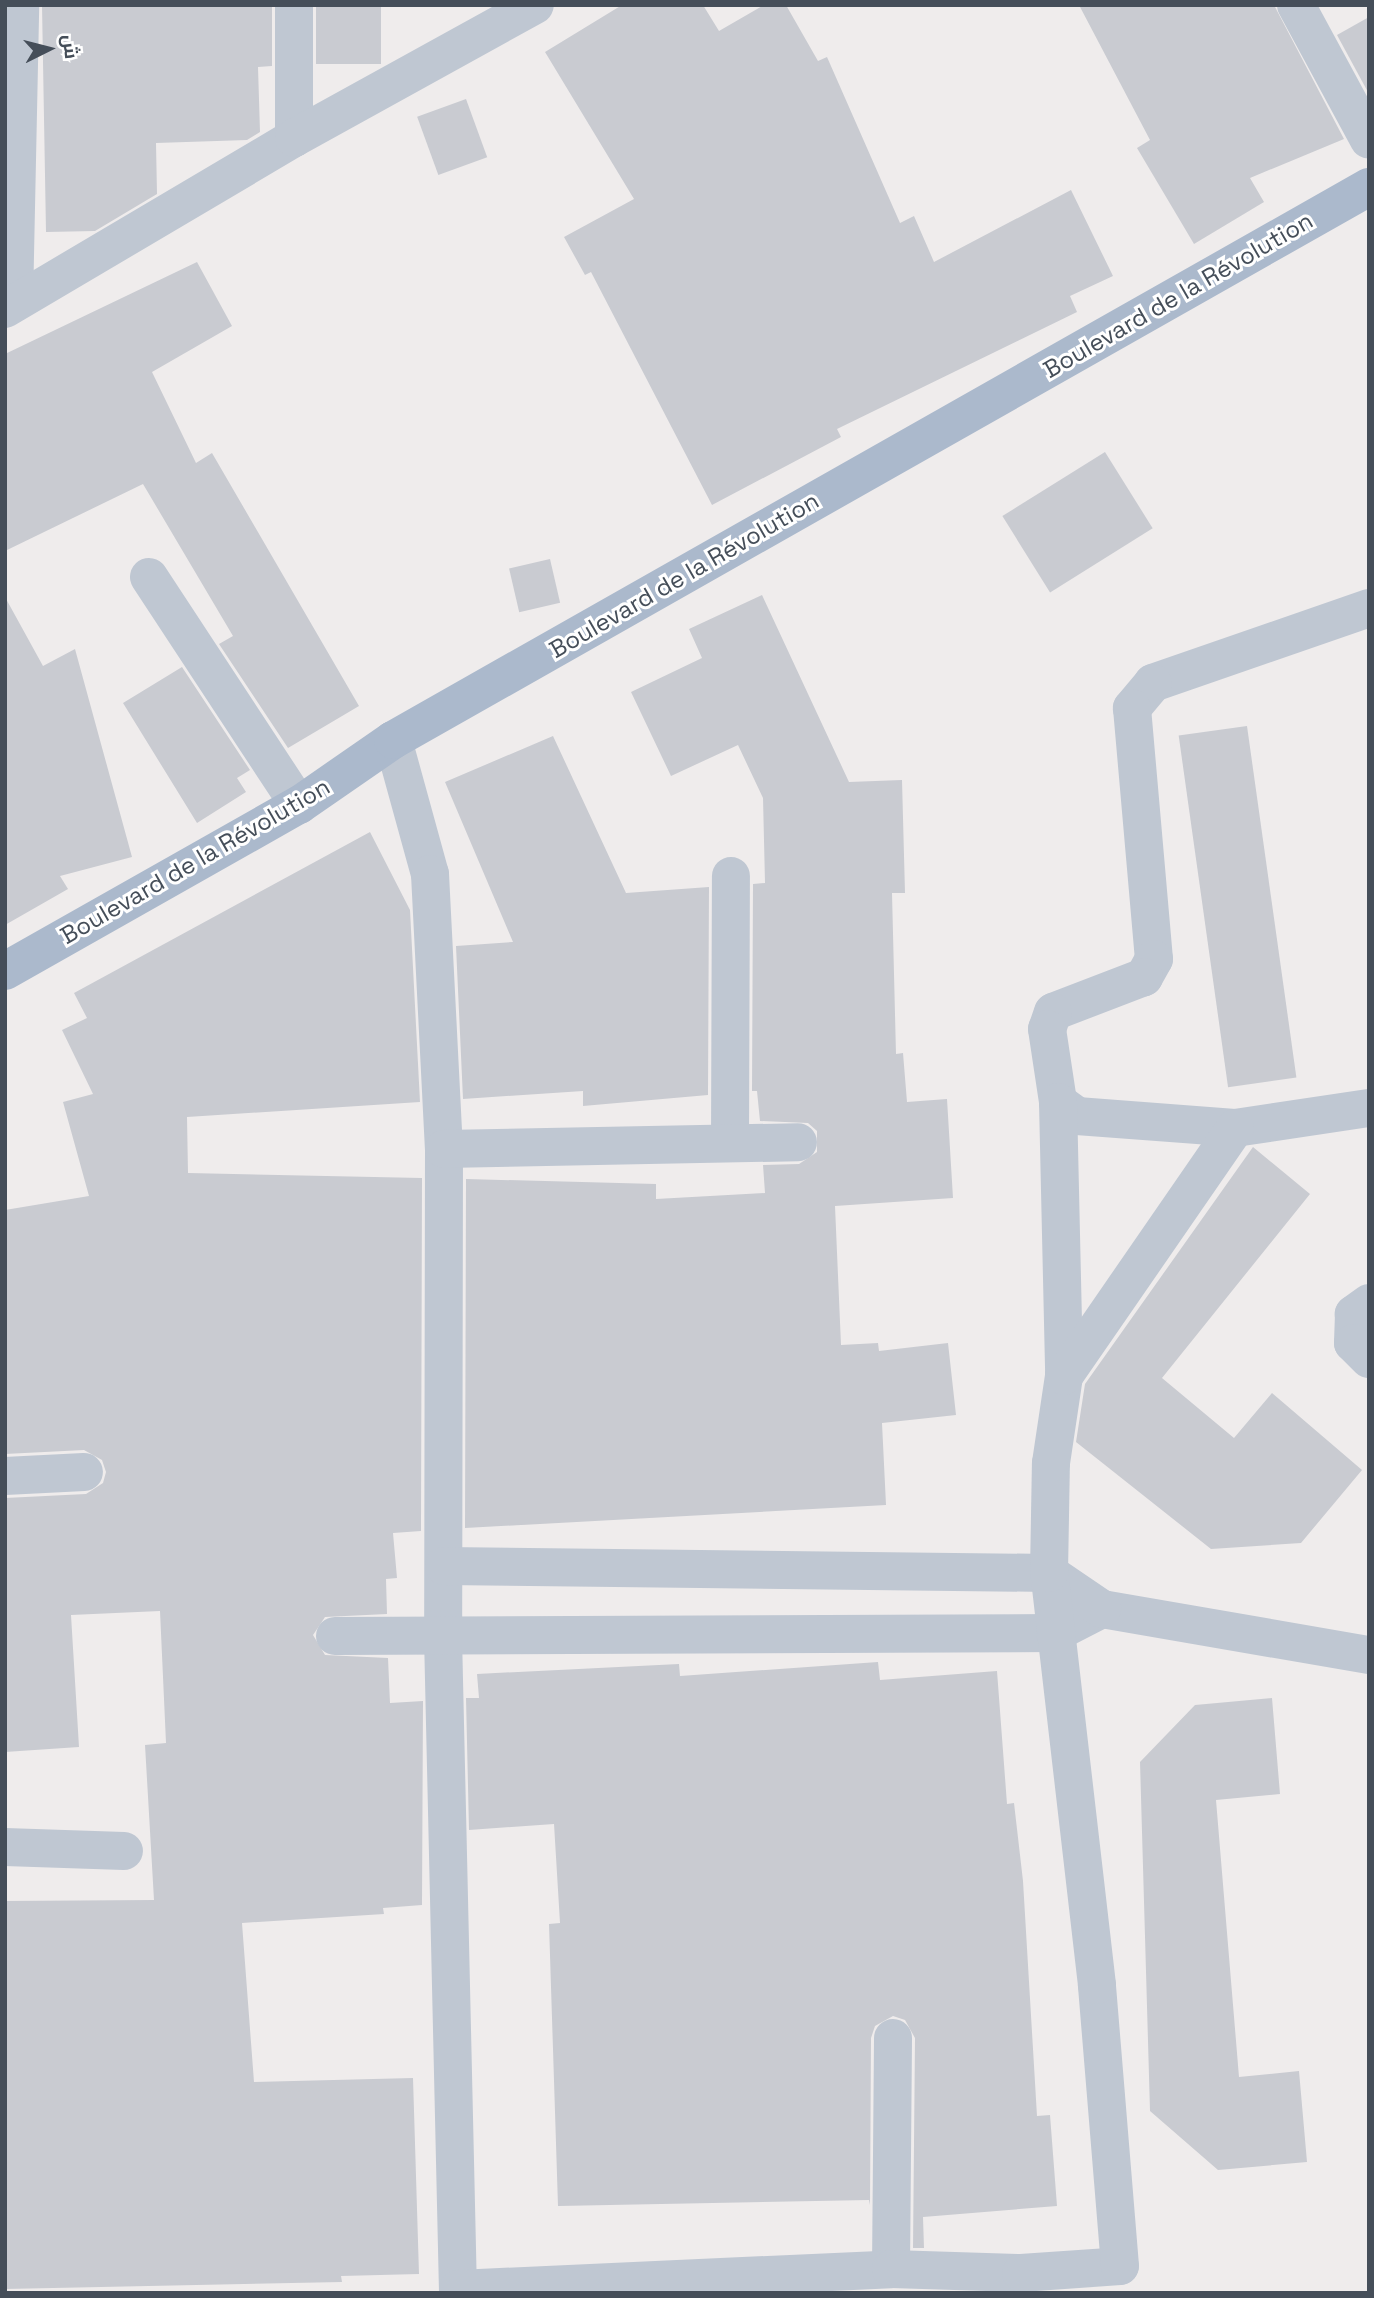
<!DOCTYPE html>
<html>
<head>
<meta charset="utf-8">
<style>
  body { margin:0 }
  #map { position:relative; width:1374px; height:2298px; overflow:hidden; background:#efecec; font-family:"Space Grotesk",Cairo,sans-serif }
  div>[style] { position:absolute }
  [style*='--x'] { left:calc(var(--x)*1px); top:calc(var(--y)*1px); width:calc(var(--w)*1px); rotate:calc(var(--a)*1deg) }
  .building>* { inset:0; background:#c9cbd1; transform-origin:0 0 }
  .minor>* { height:38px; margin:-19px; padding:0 19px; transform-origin:19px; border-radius:19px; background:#bfc7d2 }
  .major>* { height:38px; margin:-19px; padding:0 19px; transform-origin:19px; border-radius:19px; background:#abb9cc }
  span { translate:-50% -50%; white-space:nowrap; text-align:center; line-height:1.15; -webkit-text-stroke:6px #fff; paint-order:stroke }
  .street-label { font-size:24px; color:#454e59 }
  .frame { position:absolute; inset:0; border:7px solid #454e59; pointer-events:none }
  .north { position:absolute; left:14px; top:14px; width:70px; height:70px; -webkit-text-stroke:5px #fff; paint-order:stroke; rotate:84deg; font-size:19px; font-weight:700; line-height:28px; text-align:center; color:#454e59 }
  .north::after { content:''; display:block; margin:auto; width:24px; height:32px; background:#454e59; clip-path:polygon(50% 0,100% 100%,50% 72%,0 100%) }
</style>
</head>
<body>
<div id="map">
  <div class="building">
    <i style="clip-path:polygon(42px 5px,272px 5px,272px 66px,258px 67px,260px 132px,247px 140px,156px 143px,157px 194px,95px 231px,46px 232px)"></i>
    <i style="left:316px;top:5px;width:65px;height:59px"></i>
    <i style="clip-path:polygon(622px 5px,703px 5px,719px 31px,764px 5px,786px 5px,818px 61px,827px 57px,900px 223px,914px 216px,934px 262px,1071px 190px,1113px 276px,1070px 296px,1077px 312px,837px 429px,841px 437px,712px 505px,591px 272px,585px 275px,564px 237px,634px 199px,545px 52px)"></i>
    <i style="clip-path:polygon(1079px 5px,1274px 5px,1344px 139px,1250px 178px,1264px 202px,1194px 244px,1137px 148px,1150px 140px)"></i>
    <i style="clip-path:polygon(1369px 17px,1369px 94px,1337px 35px)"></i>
    <i style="left:466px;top:99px;width:62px;height:52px;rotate:70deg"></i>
    <i style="clip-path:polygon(197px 262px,232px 326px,152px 372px,196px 463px,212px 453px,359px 706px,288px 748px,219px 644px,233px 636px,143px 484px,5px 551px,5px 354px)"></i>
    <i style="left:1105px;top:452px;width:90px;height:121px;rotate:58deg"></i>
    <i style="left:550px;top:559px;width:45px;height:42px;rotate:77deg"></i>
    <i style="clip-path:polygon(762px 595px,849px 782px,902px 780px,905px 893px,892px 893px,896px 1054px,903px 1053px,907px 1102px,947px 1099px,953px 1198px,835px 1206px,841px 1345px,878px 1343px,879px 1351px,948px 1343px,956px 1415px,882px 1423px,886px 1505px,465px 1528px,466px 1179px,656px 1184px,656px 1199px,765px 1193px,763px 1165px,799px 1164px,817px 1152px,817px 1131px,808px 1123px,760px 1121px,757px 1091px,752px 1091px,753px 884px,765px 883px,763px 798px,738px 745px,671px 776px,631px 692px,702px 658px,689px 629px)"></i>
    <i style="clip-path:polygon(5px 597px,43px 666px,75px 649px,132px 857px,60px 876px,68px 889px,5px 925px)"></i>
    <i style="clip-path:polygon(182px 667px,250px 770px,237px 778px,246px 792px,197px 823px,123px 703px)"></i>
    <i style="left:1247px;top:726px;width:355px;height:69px;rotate:82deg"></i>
    <i style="clip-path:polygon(553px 736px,626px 893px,709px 887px,708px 1095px,583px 1106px,583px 1091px,463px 1099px,456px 946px,513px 942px,445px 782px)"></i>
    <i style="clip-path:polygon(370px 832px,410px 910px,420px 1102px,187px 1117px,188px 1173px,422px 1178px,421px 1531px,393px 1533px,397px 1578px,386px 1579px,387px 1614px,325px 1617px,313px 1635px,325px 1655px,388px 1658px,390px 1703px,423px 1701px,422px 1905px,383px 1908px,384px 1914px,242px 1923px,254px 2082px,413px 2078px,419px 2274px,341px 2276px,342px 2282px,5px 2289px,5px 1901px,154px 1900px,145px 1745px,166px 1743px,160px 1611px,71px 1615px,79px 1747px,5px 1752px,5px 1498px,86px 1494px,103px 1483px,106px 1472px,102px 1460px,84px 1450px,5px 1454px,5px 1210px,89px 1196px,63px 1102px,93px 1094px,62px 1030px,87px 1018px,74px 993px)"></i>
    <i style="clip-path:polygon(1253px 1147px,1310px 1194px,1162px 1378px,1234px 1438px,1272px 1393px,1362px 1470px,1301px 1543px,1211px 1549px,1076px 1442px,1085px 1384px)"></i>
    <i style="clip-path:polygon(878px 1662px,880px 1680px,997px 1671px,1007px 1804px,1014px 1803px,1023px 1881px,1037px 2116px,1050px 2115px,1057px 2206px,923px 2217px,924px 2248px,913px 2248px,915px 2038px,905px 2020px,893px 2016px,875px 2026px,871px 2038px,870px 2205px,869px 2200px,558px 2206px,549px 1924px,560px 1923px,554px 1824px,469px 1830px,466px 1698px,479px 1698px,477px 1674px,679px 1664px,680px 1676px)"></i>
    <i style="clip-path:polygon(1272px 1698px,1280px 1794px,1216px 1800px,1239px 2077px,1299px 2071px,1307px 2162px,1218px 2170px,1150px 2111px,1140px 1762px,1195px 1705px)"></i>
  </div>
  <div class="minor">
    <i style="--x:1296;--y:5;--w:153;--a:61.6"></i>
    <i style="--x:294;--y:138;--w:133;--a:-90"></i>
    <i style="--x:14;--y:303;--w:298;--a:-88.8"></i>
    <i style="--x:5;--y:309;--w:336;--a:-30.6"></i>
    <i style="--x:294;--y:138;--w:275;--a:-28.9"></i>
    <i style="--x:149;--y:577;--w:273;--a:56.7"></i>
    <i style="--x:1369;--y:608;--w:229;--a:160.9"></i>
    <i style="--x:1153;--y:683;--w:33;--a:130"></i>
    <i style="--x:1132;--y:708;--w:252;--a:85"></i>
    <i style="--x:1154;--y:959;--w:21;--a:119"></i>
    <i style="--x:1144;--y:977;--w:97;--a:159"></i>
    <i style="--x:1053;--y:1012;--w:18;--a:109"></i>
    <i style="--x:1047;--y:1029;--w:74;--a:81.4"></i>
    <i style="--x:1058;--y:1102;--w:24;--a:36"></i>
    <i style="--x:1077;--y:1116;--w:158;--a:4.3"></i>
    <i style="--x:1235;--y:1128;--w:135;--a:-8.5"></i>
    <i style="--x:393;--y:740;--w:139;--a:74.6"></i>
    <i style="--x:430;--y:874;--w:275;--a:87.1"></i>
    <i style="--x:444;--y:1149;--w:487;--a:90.1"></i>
    <i style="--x:443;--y:1636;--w:657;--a:88.69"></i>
    <i style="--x:1058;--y:1102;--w:274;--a:88.7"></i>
    <i style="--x:730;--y:1142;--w:266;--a:-89.8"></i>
    <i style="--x:444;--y:1149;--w:354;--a:-1.1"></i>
    <i style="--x:1369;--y:1303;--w:19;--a:144"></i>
    <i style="--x:1354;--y:1314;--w:29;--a:92"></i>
    <i style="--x:1353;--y:1343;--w:23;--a:45"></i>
    <i style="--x:5;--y:1476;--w:79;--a:-2.9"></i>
    <i style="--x:1102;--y:1609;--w:271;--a:9.8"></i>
    <i style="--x:335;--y:1636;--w:720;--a:-0.24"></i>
    <i style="--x:1055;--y:1633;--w:53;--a:-27.1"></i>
    <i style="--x:1102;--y:1609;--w:64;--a:-145.8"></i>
    <i style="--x:1049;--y:1573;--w:605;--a:-179.34"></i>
    <i style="--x:5;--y:1847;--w:119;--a:1.9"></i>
    <i style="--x:891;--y:2269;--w:231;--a:-89.5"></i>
    <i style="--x:458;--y:2289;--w:433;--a:-2.6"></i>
    <i style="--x:891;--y:2269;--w:130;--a:1.8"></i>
    <i style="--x:1021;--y:2273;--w:99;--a:-4"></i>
    <i style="--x:1120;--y:2266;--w:282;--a:-94.7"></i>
    <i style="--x:1097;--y:1985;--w:415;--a:-96.6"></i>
    <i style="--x:1049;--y:1573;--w:110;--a:-89"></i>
    <i style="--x:1051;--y:1463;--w:88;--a:-81.5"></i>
    <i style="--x:1064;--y:1376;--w:301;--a:-55.4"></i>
  </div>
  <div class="major">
    <i style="--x:5;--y:971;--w:338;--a:-29.5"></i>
    <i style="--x:299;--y:805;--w:114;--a:-34.7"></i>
    <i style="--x:393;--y:740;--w:1122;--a:-29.54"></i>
  </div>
  <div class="street-label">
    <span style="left:1178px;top:295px;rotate:-30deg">Boulevard de la Révolution</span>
    <span style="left:684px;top:575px;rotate:-30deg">Boulevard de la Révolution</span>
    <span style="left:195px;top:861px;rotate:-30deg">Boulevard de la Révolution</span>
  </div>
  <div class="frame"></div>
  <div class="north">ش</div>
</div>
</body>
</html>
